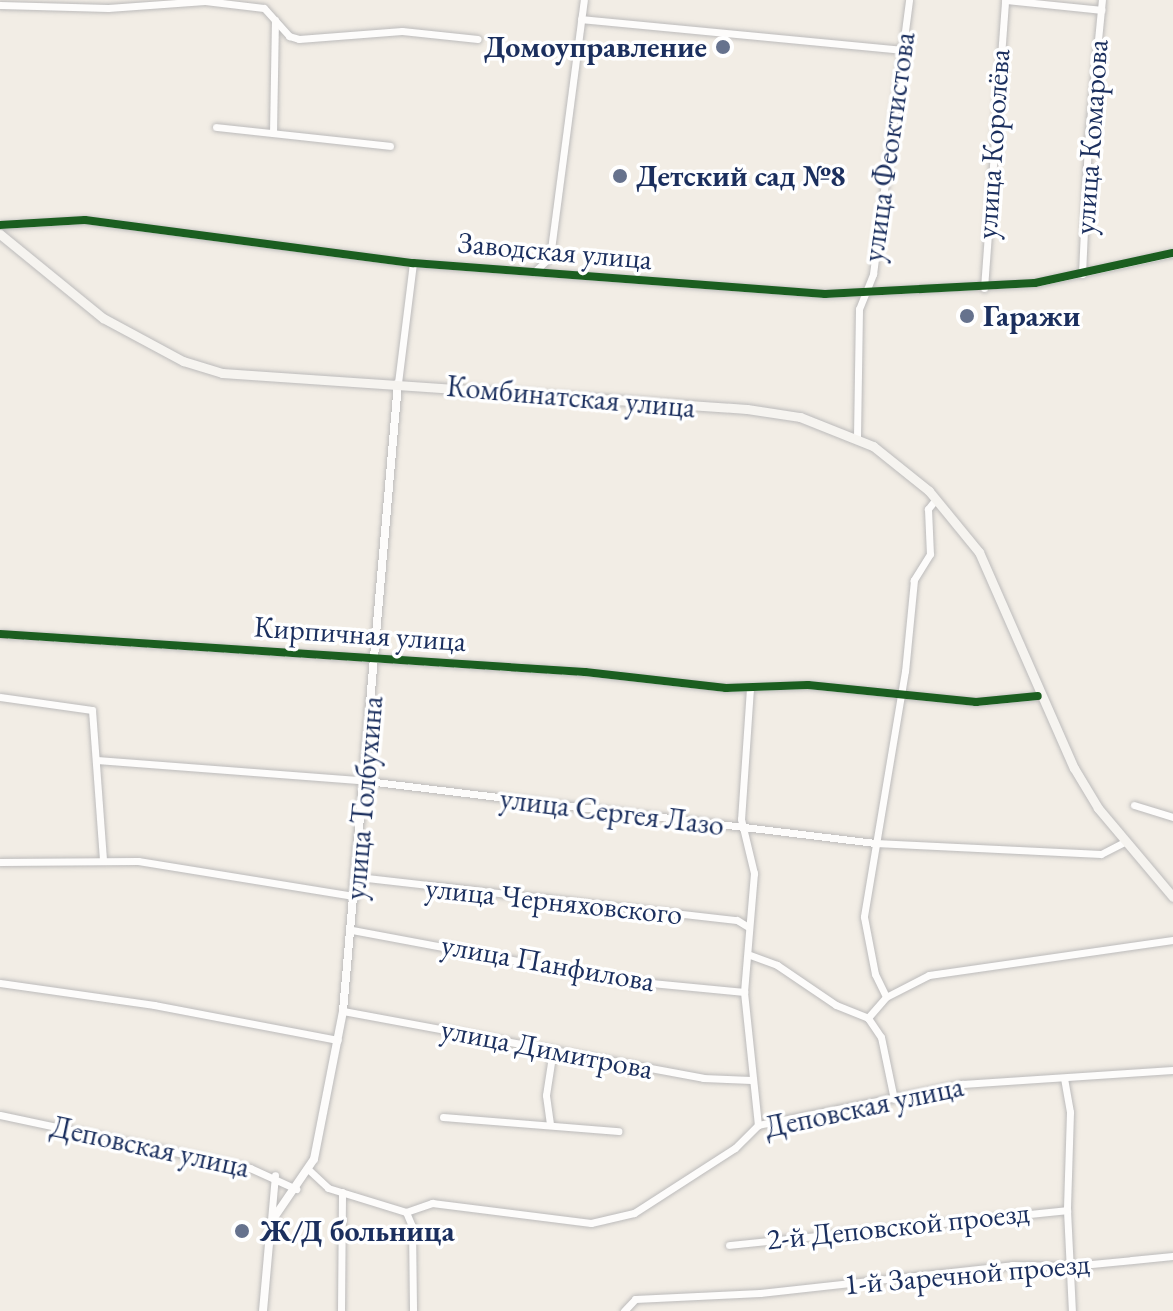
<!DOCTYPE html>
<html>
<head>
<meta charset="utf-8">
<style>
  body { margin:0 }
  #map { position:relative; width:1173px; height:1311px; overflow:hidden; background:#f2ede5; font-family:"EB Garamond",serif }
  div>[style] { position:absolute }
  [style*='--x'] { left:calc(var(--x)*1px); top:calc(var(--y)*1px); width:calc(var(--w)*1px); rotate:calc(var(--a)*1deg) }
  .roads { filter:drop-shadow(0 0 2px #bcbbbb) drop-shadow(0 0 2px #bcbbbb) }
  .minor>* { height:7px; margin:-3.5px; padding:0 3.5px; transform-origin:3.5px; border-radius:3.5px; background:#fdfcfb }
  .tertiary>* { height:8px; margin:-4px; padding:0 4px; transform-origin:4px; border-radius:4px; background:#fdfcfb }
  .secondary>* { height:9px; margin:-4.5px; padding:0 4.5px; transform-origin:4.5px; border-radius:4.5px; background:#f6f4f0 }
  .cycleway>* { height:8px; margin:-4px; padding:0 4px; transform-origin:4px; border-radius:4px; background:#1b5e20 }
  .dots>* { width:22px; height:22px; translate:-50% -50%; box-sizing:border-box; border:4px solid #fff; border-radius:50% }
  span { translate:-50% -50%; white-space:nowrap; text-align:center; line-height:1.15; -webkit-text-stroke:7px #fff; paint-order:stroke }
  .poi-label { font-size:30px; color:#1b2f5e; font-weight:700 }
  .right { translate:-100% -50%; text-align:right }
  .left { translate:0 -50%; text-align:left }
  .street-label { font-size:30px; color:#1b2f5e }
</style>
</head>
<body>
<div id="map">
  <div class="roads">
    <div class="minor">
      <i style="--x:1005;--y:0;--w:97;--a:5.9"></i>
      <i style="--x:0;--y:5;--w:108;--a:1.6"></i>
      <i style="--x:108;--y:8;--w:97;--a:-4.1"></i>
      <i style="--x:205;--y:1;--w:59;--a:6.8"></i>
      <i style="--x:264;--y:8;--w:38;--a:48"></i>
      <i style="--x:289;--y:36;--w:10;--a:17"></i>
      <i style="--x:299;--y:39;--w:103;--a:-4.4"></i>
      <i style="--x:402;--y:31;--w:76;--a:6"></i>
      <i style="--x:581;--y:19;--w:323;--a:5.5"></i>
      <i style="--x:216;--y:127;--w:175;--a:6.2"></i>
      <i style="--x:273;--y:133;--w:113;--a:-89"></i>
      <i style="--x:0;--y:225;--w:85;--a:-3.4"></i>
      <i style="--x:85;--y:220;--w:331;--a:7.5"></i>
      <i style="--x:413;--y:263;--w:413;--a:4.3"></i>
      <i style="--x:825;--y:294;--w:210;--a:-3"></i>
      <i style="--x:1035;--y:283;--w:141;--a:-12.3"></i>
      <i style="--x:534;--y:272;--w:22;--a:-43"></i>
      <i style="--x:550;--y:257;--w:259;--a:-82.5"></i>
      <i style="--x:1082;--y:274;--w:132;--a:-87.4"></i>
      <i style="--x:1088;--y:142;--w:143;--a:-84.4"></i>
      <i style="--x:984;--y:288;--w:289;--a:-85.8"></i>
      <i style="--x:398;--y:383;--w:121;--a:-82.9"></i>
      <i style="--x:857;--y:437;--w:128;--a:-89.1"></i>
      <i style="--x:859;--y:309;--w:38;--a:-68"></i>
      <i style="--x:873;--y:274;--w:276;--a:-82.5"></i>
      <i style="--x:936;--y:499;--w:13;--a:129"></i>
      <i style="--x:928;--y:509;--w:45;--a:87.5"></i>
      <i style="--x:930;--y:554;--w:31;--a:122"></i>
      <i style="--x:914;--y:580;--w:91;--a:95.6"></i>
      <i style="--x:905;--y:671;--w:249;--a:99.5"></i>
      <i style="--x:864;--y:917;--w:58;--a:79.1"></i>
      <i style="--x:875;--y:974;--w:25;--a:64"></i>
      <i style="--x:886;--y:997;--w:48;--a:-27.1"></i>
      <i style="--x:929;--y:975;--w:246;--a:-8.2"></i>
      <i style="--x:0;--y:634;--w:586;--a:3.72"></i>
      <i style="--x:585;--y:672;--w:142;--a:6.5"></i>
      <i style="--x:726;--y:688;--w:82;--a:-2.1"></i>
      <i style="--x:808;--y:685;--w:169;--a:5.8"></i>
      <i style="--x:976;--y:702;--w:62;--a:-5.5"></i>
      <i style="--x:750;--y:688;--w:131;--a:93.9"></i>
      <i style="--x:741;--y:819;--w:56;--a:76.5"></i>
      <i style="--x:754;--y:873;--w:119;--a:94.8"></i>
      <i style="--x:744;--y:992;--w:134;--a:84"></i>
      <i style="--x:0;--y:697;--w:93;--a:8"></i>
      <i style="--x:92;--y:710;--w:149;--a:85.8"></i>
      <i style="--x:97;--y:760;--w:271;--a:4.4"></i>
      <i style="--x:367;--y:781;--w:512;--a:6.96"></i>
      <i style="--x:875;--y:843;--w:226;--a:2.8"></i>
      <i style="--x:1101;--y:854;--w:27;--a:-27"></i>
      <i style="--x:1134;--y:805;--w:41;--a:17.1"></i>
      <i style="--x:0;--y:862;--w:138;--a:-0.4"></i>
      <i style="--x:138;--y:861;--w:220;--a:9.2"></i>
      <i style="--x:358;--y:877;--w:381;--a:6.5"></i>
      <i style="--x:737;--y:920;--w:13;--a:32"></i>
      <i style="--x:352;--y:930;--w:273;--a:10.6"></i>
      <i style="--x:620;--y:980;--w:125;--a:5.5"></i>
      <i style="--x:750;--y:955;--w:29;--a:20"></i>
      <i style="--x:777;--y:965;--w:71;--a:34.1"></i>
      <i style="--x:836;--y:1005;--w:35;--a:22"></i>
      <i style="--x:0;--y:983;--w:156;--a:8.1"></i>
      <i style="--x:154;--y:1005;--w:187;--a:10.8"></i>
      <i style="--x:886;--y:997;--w:28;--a:131"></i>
      <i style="--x:868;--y:1018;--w:23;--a:56"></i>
      <i style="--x:881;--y:1037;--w:63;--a:78.2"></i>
      <i style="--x:343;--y:1011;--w:366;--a:10.5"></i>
      <i style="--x:703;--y:1078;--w:48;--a:2.4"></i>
      <i style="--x:1064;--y:1078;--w:35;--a:80"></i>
      <i style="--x:1070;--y:1112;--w:98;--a:91.8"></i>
      <i style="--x:1067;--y:1210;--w:101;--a:87.2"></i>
      <i style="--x:0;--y:1115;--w:256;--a:12"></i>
      <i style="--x:250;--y:1168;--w:51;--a:24.5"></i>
      <i style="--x:443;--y:1117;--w:176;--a:4.6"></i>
      <i style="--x:550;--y:1124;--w:29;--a:-98"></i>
      <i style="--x:546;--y:1095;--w:46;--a:-81.2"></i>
      <i style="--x:309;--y:1170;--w:26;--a:43"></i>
      <i style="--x:328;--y:1188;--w:82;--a:17.1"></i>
      <i style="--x:406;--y:1212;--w:28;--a:-19"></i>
      <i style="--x:432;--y:1203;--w:160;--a:7.2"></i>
      <i style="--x:591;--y:1223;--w:44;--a:-13.1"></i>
      <i style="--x:634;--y:1213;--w:120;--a:-32.8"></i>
      <i style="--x:735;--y:1148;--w:33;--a:-45"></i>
      <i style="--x:758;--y:1125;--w:208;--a:-11.4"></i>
      <i style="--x:962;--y:1084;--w:211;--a:-3.8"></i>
      <i style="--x:406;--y:1212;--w:15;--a:67"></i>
      <i style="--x:412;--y:1226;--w:85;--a:89.3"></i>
      <i style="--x:271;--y:1220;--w:45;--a:-84.9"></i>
      <i style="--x:729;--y:1245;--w:340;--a:-5.9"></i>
      <i style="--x:341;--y:1311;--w:119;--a:-89.5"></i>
      <i style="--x:624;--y:1311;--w:16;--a:-47"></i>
      <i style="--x:635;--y:1299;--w:125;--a:-2.7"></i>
      <i style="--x:760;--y:1293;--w:254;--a:-6.3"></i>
      <i style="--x:1012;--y:1265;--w:59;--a:1"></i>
      <i style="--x:1071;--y:1266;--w:102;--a:-5.6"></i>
    </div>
    <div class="tertiary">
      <i style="--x:263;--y:1311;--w:89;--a:-84.9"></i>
      <i style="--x:271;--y:1222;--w:76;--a:-55.7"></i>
      <i style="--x:314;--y:1159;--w:151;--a:-78.9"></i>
      <i style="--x:343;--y:1011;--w:630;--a:-84.99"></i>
    </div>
    <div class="secondary">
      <i style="--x:0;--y:234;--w:133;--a:39.2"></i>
      <i style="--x:103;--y:318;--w:91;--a:28.3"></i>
      <i style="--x:183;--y:361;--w:41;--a:17.1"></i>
      <i style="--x:222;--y:373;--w:526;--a:3.92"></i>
      <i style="--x:747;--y:409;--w:54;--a:8.6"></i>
      <i style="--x:800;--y:417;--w:79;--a:21.7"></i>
      <i style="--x:873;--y:446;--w:72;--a:38.8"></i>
      <i style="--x:929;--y:491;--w:79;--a:50.7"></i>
      <i style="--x:979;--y:552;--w:236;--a:66.3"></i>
      <i style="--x:1074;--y:768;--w:47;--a:59"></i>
      <i style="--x:1098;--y:808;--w:116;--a:49.9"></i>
    </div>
  </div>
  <div class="cycleway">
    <i style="--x:0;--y:225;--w:85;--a:-3.4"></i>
    <i style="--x:85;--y:220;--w:331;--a:7.5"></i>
    <i style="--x:413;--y:263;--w:413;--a:4.3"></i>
    <i style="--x:825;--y:294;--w:210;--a:-3"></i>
    <i style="--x:1035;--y:283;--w:141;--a:-12.3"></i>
    <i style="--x:0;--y:634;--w:586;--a:3.72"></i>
    <i style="--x:585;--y:672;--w:142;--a:6.5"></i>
    <i style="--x:726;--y:688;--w:82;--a:-2.1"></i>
    <i style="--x:808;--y:685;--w:169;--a:5.8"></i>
    <i style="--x:976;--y:702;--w:62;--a:-5.5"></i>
  </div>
  <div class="dots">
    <i style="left:723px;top:47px;background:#66728d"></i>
    <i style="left:620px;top:176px;background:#66728d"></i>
    <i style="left:967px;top:316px;background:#66728d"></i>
    <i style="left:242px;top:1231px;background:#66728d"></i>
  </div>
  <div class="poi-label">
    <span class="right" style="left:707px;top:47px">Домоуправление</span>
    <span class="left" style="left:636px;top:176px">Детский сад №8</span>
    <span class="left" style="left:983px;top:316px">Гаражи</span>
    <span class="left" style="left:260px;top:1231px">Ж/Д больница</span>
  </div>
  <div class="street-label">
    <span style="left:1091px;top:137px;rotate:-86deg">улица Комарова</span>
    <span style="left:993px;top:144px;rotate:-86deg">улица Королёва</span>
    <span style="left:889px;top:147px;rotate:-82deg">улица Феоктистова</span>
    <span style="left:555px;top:251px;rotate:5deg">Заводская улица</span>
    <span style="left:571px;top:397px;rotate:5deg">Комбинатская улица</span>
    <span style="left:360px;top:634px;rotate:4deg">Кирпичная улица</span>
    <span style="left:364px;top:798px;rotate:-85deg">улица Толбухина</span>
    <span style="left:612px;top:812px;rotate:7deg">улица Сергея Лазо</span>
    <span style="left:554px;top:901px;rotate:6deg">улица Черняховского</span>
    <span style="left:548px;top:963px;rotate:10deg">улица Панфилова</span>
    <span style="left:547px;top:1049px;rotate:11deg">улица Димитрова</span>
    <span style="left:864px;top:1107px;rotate:-12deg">Деповская улица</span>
    <span style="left:150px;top:1147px;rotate:12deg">Деповская улица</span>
    <span style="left:898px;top:1226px;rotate:-6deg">2-й Деповской проезд</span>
    <span style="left:967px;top:1274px;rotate:-5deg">1-й Заречной проезд</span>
  </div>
</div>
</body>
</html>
